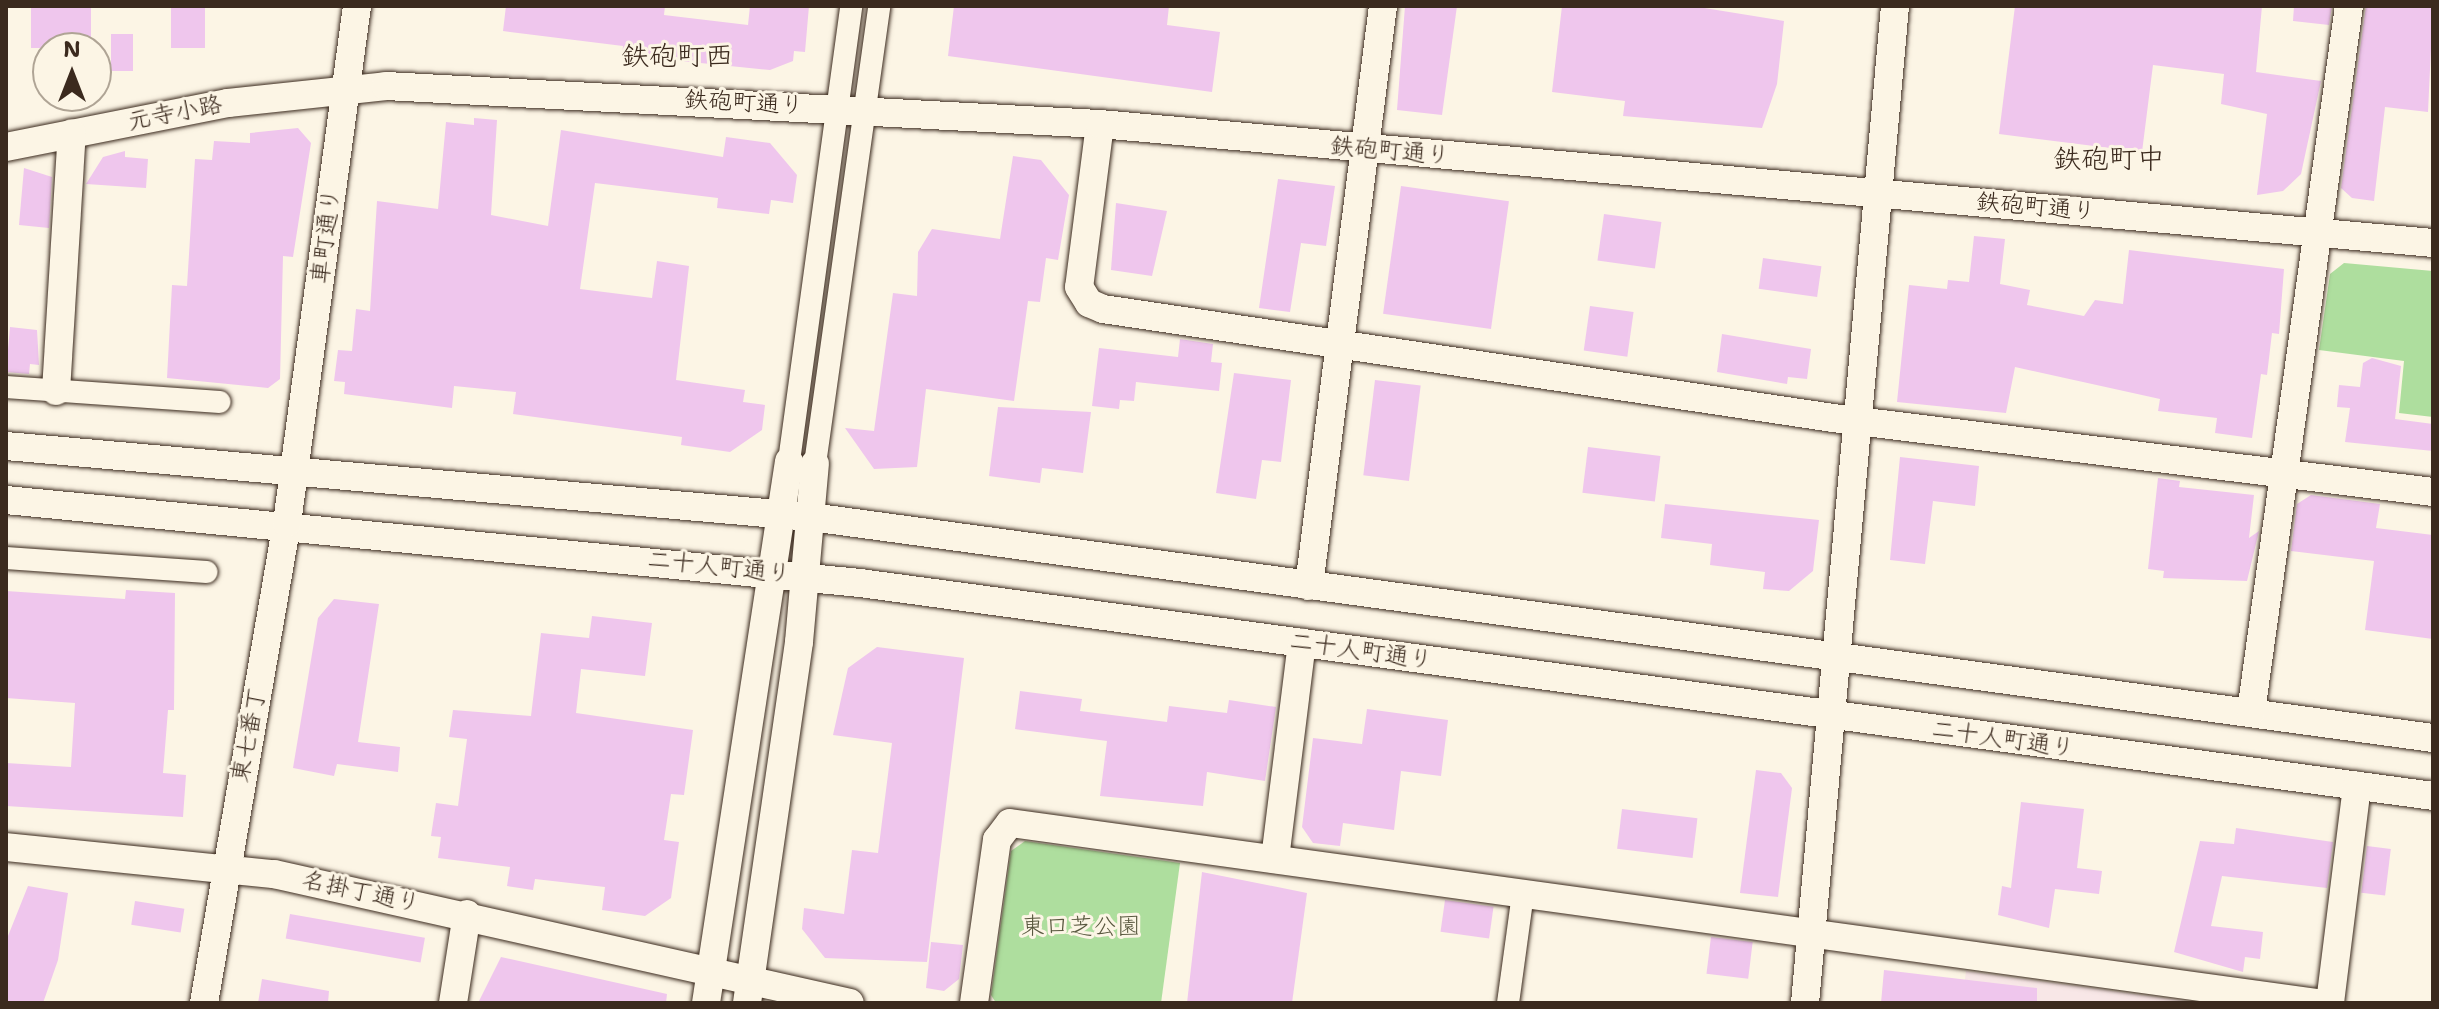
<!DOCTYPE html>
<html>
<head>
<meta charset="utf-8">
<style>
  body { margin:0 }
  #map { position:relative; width:2439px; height:1009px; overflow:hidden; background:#fcf5e5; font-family:"Shantell Sans","Klee One",sans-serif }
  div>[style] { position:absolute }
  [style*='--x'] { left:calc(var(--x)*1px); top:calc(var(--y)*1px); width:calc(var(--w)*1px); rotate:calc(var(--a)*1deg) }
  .built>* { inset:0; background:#f8e7e7 }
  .green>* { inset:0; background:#aede9e }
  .building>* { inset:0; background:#efc6ed; transform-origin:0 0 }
  .roads { filter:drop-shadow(0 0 2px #3b2a1e) drop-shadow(0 0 2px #3b2a1e) }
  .minor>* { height:22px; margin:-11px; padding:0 11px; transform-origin:11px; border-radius:11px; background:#fcf5e5 }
  .tertiary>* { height:28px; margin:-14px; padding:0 14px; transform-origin:14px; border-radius:14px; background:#fcf5e5 }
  span { translate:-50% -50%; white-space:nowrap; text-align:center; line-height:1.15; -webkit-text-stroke:6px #fcf5e5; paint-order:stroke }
  .street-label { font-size:24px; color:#3b2a1e }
  .park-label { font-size:24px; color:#58573e }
  .quarter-label { font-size:28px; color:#3b2a1e }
  .frame { position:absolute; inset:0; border:8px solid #3b2a1e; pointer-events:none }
  .north { position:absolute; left:32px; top:32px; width:80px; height:80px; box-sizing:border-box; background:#fcf5e5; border:2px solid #afa495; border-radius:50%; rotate:0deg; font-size:22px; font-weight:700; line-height:32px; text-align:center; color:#3b2a1e }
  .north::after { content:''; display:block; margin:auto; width:28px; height:36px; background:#3b2a1e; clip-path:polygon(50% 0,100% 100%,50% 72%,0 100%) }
</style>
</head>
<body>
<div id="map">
  <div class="built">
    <i style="clip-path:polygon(1966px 971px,2201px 1003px,1962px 1003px)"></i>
  </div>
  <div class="green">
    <i style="clip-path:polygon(2344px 263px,2433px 271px,2433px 417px,2399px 413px,2404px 361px,2319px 350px,2330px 274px)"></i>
    <i style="clip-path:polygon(1025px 841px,1180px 863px,1161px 1003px,996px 1003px,991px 995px,1011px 851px)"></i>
  </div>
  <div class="building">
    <i style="left:31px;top:6px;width:60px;height:42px"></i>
    <i style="left:171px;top:6px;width:34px;height:42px"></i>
    <i style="clip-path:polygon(506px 6px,665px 6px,664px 15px,748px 25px,750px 6px,809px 6px,805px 52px,794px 51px,793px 61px,770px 70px,622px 55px,623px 46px,503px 31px)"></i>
    <i style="clip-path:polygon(954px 6px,1169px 6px,1167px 25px,1220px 32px,1212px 92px,948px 56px)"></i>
    <i style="clip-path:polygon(1405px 6px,1457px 6px,1442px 115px,1397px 110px)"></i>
    <i style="clip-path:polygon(1562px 6px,1692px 6px,1784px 21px,1777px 84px,1762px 128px,1623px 116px,1625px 101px,1552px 92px)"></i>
    <i style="clip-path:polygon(2015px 6px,2262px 6px,2256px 72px,2321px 81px,2301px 174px,2283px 191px,2257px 195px,2267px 114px,2221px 104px,2224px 74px,2153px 65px,2142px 152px,1999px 134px)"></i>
    <i style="clip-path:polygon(2294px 6px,2332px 6px,2329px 25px,2293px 21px)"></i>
    <i style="clip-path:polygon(2366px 6px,2433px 6px,2428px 112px,2385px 107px,2374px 201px,2352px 198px,2341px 188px)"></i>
    <i style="left:111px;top:34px;width:22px;height:37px"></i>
    <i style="clip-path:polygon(474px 118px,497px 120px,491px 215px,548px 226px,561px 130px,723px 157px,726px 137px,770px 143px,797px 175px,793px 203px,771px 200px,769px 214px,717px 208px,718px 198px,595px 183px,580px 289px,652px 298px,657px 261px,689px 266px,676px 380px,745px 390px,743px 402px,765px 405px,762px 430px,730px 452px,681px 445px,682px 437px,513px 414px,516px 392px,454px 386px,452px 408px,344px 394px,345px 382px,334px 381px,338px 350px,352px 351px,356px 309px,370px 311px,377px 201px,438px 209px,446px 122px,474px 125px)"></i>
    <i style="clip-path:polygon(298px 128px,311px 143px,293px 257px,283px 256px,280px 379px,268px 388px,167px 378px,172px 285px,187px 286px,195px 159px,212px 160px,214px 141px,250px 143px,250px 133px)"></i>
    <i style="clip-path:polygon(125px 151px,125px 157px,148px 159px,146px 188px,86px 184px,103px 157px)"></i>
    <i style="clip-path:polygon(1013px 156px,1041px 160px,1069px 195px,1058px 260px,1046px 258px,1040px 302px,1028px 301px,1014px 401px,926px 389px,917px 467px,874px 469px,845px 428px,874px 431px,893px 293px,917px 296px,918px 252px,932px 229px,1000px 239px)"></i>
    <i style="clip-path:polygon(24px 168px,52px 177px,49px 228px,19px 225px)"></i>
    <i style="clip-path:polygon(1278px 179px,1335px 186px,1326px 246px,1301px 243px,1290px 312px,1259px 308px)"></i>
    <i style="left:1401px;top:186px;width:109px;height:129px;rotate:8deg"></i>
    <i style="clip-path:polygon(1116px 203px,1167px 211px,1152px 276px,1111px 270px)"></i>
    <i style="left:1604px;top:214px;width:58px;height:47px;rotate:8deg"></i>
    <i style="clip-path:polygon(1974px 236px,2005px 239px,2000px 284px,2030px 290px,2027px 305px,2084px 316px,2095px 300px,2123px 304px,2129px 250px,2284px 269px,2279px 334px,2272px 333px,2267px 375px,2261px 374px,2252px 438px,2215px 433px,2217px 418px,2158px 411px,2160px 399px,2015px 367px,2006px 413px,1897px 402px,1909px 285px,1947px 289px,1948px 280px,1969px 282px)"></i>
    <i style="left:1763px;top:258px;width:59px;height:31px;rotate:8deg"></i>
    <i style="left:1590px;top:306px;width:44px;height:45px;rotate:8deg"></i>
    <i style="clip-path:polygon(10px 327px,37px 330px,39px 365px,30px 364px,29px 374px,6px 372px)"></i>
    <i style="clip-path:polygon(1722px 334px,1811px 349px,1807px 379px,1788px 377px,1787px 384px,1717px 372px)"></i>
    <i style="clip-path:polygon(1180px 339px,1213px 344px,1211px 362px,1222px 363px,1219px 391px,1136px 382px,1134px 401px,1120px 400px,1119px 409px,1092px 406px,1099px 348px,1178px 357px)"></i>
    <i style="clip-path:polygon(2372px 358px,2401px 366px,2395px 419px,2433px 424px,2433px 451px,2345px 442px,2350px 408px,2337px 407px,2339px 385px,2360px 387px,2363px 363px)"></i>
    <i style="clip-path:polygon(1234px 373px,1291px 380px,1281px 462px,1262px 460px,1256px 499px,1216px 493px)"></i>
    <i style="left:1375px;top:380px;width:46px;height:96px;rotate:7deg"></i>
    <i style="clip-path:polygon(998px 407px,1091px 412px,1083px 473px,1042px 468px,1040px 483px,989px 476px)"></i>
    <i style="left:1588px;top:447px;width:73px;height:46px;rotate:7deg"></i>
    <i style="clip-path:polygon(1900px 457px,1979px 466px,1975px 506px,1933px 501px,1925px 564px,1890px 560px)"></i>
    <i style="clip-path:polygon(2158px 478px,2180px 481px,2179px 487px,2254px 495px,2249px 538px,2259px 531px,2247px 581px,2163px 578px,2164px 571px,2148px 569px)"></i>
    <i style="clip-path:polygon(2311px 495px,2380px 504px,2376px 528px,2433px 535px,2433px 639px,2365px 630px,2374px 561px,2291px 551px,2297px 504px)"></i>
    <i style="clip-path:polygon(1665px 504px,1819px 520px,1813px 571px,1789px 591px,1763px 589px,1765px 572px,1710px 565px,1712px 544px,1661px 538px)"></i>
    <i style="clip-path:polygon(126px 590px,175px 593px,174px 710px,168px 710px,163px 773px,186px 775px,183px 817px,6px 806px,6px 763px,71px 767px,75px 703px,6px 698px,6px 591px,125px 599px)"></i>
    <i style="clip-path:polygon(334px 599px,379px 604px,358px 742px,400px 747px,398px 772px,337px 764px,334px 776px,293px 768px,318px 618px)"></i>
    <i style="clip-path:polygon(592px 616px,652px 623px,645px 676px,581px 669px,576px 713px,693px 730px,684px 795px,671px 794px,664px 840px,679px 842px,671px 898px,645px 916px,602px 910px,605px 887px,535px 879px,533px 890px,507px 886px,510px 867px,438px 858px,441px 837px,431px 836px,436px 803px,458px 806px,467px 739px,449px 737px,453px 710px,531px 716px,541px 633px,589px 638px)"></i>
    <i style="clip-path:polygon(877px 647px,964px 658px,927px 962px,825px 958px,802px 929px,804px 908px,844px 914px,852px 850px,878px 853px,892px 743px,833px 735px,848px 668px)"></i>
    <i style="clip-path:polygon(1020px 691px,1082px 699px,1080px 711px,1167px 722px,1169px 706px,1227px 713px,1229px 700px,1276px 707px,1265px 781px,1207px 772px,1203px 806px,1100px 796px,1107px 741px,1015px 729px)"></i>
    <i style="clip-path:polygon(1367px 709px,1448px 720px,1441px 776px,1401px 771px,1394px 830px,1343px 823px,1340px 846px,1313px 843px,1302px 827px,1313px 738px,1362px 744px)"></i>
    <i style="clip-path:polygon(1756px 770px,1781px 773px,1792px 788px,1778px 897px,1740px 893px)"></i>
    <i style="clip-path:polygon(2021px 802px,2084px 809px,2077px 868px,2102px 871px,2099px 894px,2055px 889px,2049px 928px,1998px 915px,2002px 886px,2011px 888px)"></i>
    <i style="left:1622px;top:809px;width:76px;height:40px;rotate:7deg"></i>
    <i style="clip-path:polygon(2236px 828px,2333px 842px,2327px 888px,2222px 876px,2211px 926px,2263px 932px,2260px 959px,2245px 957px,2243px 972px,2174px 952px,2200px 841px,2234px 844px)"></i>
    <i style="left:2367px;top:846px;width:24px;height:47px;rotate:7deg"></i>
    <i style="clip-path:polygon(1202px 872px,1307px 893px,1292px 1003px,1187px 1003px)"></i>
    <i style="clip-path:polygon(28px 886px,68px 893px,58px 960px,43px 1003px,6px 1003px,6px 941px)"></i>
    <i style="left:1445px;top:900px;width:49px;height:32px;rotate:8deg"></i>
    <i style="left:135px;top:901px;width:50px;height:24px;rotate:9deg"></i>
    <i style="left:290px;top:914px;width:137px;height:25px;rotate:10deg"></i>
    <i style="left:1711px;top:937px;width:42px;height:37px;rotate:7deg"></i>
    <i style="clip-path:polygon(931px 942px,963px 945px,959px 979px,944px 991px,926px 988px)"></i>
    <i style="clip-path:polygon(501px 957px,667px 994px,666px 1003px,478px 1003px)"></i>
    <i style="clip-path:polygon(1884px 970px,2037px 988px,2037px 1003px,1881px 1003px)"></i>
    <i style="clip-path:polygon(262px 979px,329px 991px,328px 1003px,258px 1003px)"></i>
  </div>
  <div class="roads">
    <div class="minor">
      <i style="--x:6;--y:387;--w:214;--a:4"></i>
      <i style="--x:789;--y:461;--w:459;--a:-82.2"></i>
      <i style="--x:815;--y:464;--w:462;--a:-82"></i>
      <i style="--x:6;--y:558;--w:201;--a:4"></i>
      <i style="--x:1508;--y:1003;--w:110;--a:-82.2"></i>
    </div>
    <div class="tertiary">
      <i style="--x:1100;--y:124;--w:164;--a:97.3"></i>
      <i style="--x:1079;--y:287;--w:19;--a:58"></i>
      <i style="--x:1089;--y:303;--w:15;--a:23"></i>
      <i style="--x:1103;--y:309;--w:738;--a:8.49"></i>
      <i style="--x:1833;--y:418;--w:605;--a:7.03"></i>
      <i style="--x:6;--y:147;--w:226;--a:-11.2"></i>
      <i style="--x:228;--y:103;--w:159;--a:-6.1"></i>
      <i style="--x:386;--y:86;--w:715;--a:3.05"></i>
      <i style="--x:1100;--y:124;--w:1338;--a:5.1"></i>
      <i style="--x:56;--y:391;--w:258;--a:-86.5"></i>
      <i style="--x:6;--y:446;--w:808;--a:5.04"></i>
      <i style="--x:811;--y:517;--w:1637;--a:7.76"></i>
      <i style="--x:6;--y:500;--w:858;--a:5.55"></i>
      <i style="--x:860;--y:583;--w:1587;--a:7.71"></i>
      <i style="--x:1309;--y:586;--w:585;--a:-82.73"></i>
      <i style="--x:2251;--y:712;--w:713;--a:-82.1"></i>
      <i style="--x:6;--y:847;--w:269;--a:5.8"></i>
      <i style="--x:274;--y:874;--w:590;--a:12.62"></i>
      <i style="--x:1275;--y:859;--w:218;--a:-82.9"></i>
      <i style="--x:204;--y:1003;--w:487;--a:-80.2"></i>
      <i style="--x:287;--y:523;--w:522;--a:-82.29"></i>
      <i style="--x:453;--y:1003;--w:90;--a:-81.1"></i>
      <i style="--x:706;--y:1003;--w:548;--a:-81.29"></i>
      <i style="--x:747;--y:1003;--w:365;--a:-81.8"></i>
      <i style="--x:799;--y:642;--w:179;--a:-84.9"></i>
      <i style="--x:974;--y:1003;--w:165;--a:-82"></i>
      <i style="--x:997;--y:840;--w:21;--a:-53"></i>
      <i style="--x:1010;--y:823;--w:1320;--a:7.84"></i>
      <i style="--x:1805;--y:1003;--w:1001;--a:-84.84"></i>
      <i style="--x:2330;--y:1003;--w:219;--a:-82.9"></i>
    </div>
  </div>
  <div class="street-label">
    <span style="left:744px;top:103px;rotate:3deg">鉄砲町通り</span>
    <span style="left:175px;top:113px;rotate:-11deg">元寺小路</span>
    <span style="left:1390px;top:151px;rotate:5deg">鉄砲町通り</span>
    <span style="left:2036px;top:207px;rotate:5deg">鉄砲町通り</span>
    <span style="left:326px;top:236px;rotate:-83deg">車町通り</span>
    <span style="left:719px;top:567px;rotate:6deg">二十人町通り</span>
    <span style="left:1361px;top:651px;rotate:8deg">二十人町通り</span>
    <span style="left:249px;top:735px;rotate:-79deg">東七番丁</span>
    <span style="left:2003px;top:739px;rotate:8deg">二十人町通り</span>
    <span style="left:361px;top:892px;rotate:12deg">名掛丁通り</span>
  </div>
  <div class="park-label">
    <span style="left:1081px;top:927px">東口芝公園</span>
  </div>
  <div class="quarter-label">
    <span style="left:677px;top:55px">鉄砲町西</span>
    <span style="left:2109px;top:158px">鉄砲町中</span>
  </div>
  <div class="frame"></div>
  <div class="north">N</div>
</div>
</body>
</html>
